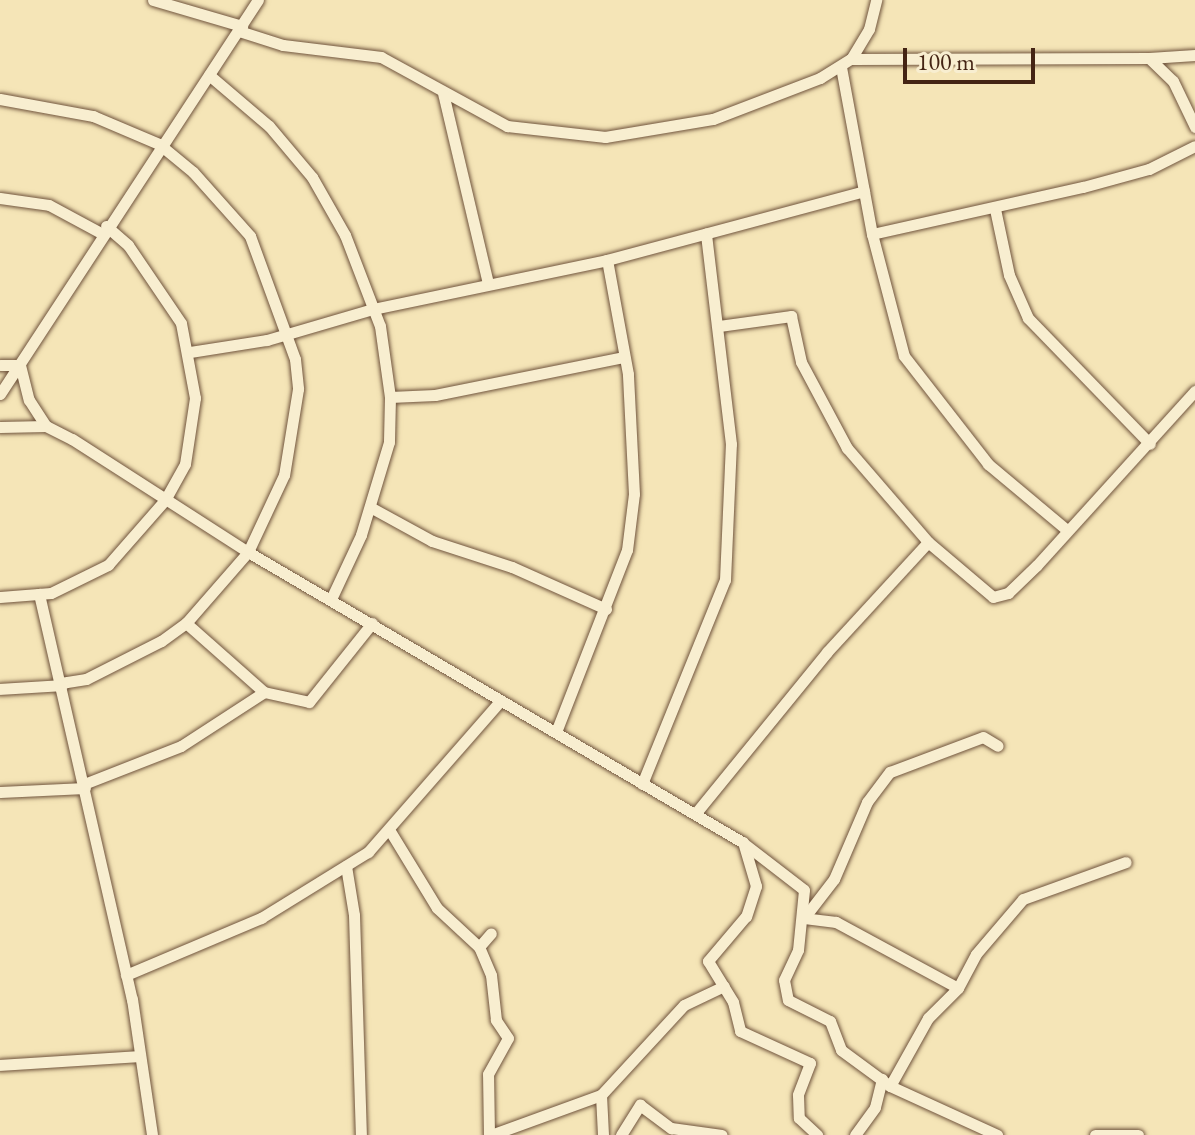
<!DOCTYPE html>
<html>
<head>
<meta charset="utf-8">
<style>
  body { margin:0 }
  #map { position:relative; width:1195px; height:1135px; overflow:hidden; background:#f5e5b7; font-family:"EB Garamond",serif }
  div>[style] { position:absolute }
  [style*='--x'] { left:calc(var(--x)*1px); top:calc(var(--y)*1px); width:calc(var(--w)*1px); rotate:calc(var(--a)*1deg) }
  .roads { filter:drop-shadow(0 0 2px #70543d) drop-shadow(0 0 2px #70543d) }
  .minor>* { height:11px; margin:-5.5px; padding:0 5.5px; transform-origin:5.5px; border-radius:5.5px; background:#f8eed0 }
  span { translate:-50% -50%; white-space:nowrap; text-align:center; line-height:1.15; -webkit-text-stroke:6px #f8eed0; paint-order:stroke }
  .scale { position:absolute; left:903px; top:48px; width:132px; height:36px; box-sizing:border-box; border:4px solid #442414; border-top:0; padding-left:10px; font-size:24px; line-height:28px; white-space:nowrap; color:#442414; -webkit-text-stroke:6px #f8eed0; paint-order:stroke }
</style>
</head>
<body>
<div id="map">
  <div class="roads">
    <div class="minor">
      <i style="--x:153;--y:0;--w:93;--a:16.3"></i>
      <i style="--x:239;--y:31;--w:46;--a:17.7"></i>
      <i style="--x:283;--y:45;--w:99;--a:7"></i>
      <i style="--x:381;--y:57;--w:144;--a:28.7"></i>
      <i style="--x:507;--y:126;--w:99;--a:6.4"></i>
      <i style="--x:605;--y:137;--w:109;--a:-9.5"></i>
      <i style="--x:713;--y:119;--w:115;--a:-21"></i>
      <i style="--x:820;--y:78;--w:36;--a:-32"></i>
      <i style="--x:851;--y:59;--w:35;--a:-59"></i>
      <i style="--x:869;--y:29;--w:30;--a:-76"></i>
      <i style="--x:1149;--y:58;--w:46;--a:-3.7"></i>
      <i style="--x:851;--y:59;--w:298;--a:-0.2"></i>
      <i style="--x:1149;--y:58;--w:33;--a:44"></i>
      <i style="--x:1173;--y:81;--w:51;--a:64.4"></i>
      <i style="--x:841;--y:67;--w:170;--a:79.5"></i>
      <i style="--x:872;--y:234;--w:126;--a:75.3"></i>
      <i style="--x:904;--y:356;--w:137;--a:52.1"></i>
      <i style="--x:988;--y:464;--w:103;--a:39.9"></i>
      <i style="--x:209;--y:75;--w:79;--a:40.4"></i>
      <i style="--x:269;--y:126;--w:67;--a:49.9"></i>
      <i style="--x:312;--y:177;--w:67;--a:60.4"></i>
      <i style="--x:345;--y:235;--w:97;--a:69"></i>
      <i style="--x:380;--y:326;--w:72;--a:82"></i>
      <i style="--x:390;--y:397;--w:45;--a:91.3"></i>
      <i style="--x:389;--y:442;--w:97;--a:106.8"></i>
      <i style="--x:361;--y:535;--w:71;--a:115.1"></i>
      <i style="--x:443;--y:93;--w:195;--a:76.7"></i>
      <i style="--x:0;--y:99;--w:95;--a:10.4"></i>
      <i style="--x:93;--y:116;--w:72;--a:23"></i>
      <i style="--x:159;--y:144;--w:44;--a:39.5"></i>
      <i style="--x:193;--y:172;--w:86;--a:48.3"></i>
      <i style="--x:250;--y:236;--w:131;--a:69.9"></i>
      <i style="--x:295;--y:359;--w:30;--a:84"></i>
      <i style="--x:298;--y:389;--w:87;--a:99.2"></i>
      <i style="--x:284;--y:475;--w:85;--a:115.1"></i>
      <i style="--x:248;--y:552;--w:94;--a:131.1"></i>
      <i style="--x:186;--y:623;--w:31;--a:144"></i>
      <i style="--x:161;--y:641;--w:84;--a:153.1"></i>
      <i style="--x:86;--y:679;--w:24;--a:171"></i>
      <i style="--x:0;--y:198;--w:49;--a:8.1"></i>
      <i style="--x:49;--y:205;--w:59;--a:28.3"></i>
      <i style="--x:995;--y:209;--w:67;--a:78"></i>
      <i style="--x:1009;--y:275;--w:47;--a:66.2"></i>
      <i style="--x:1028;--y:318;--w:175;--a:45.9"></i>
      <i style="--x:872;--y:234;--w:216;--a:-12.6"></i>
      <i style="--x:1083;--y:187;--w:68;--a:-15.3"></i>
      <i style="--x:1149;--y:169;--w:51;--a:-26.6"></i>
      <i style="--x:719;--y:326;--w:73;--a:-7.9"></i>
      <i style="--x:791;--y:316;--w:47;--a:77.7"></i>
      <i style="--x:801;--y:362;--w:98;--a:61.9"></i>
      <i style="--x:847;--y:448;--w:124;--a:49.2"></i>
      <i style="--x:928;--y:542;--w:85;--a:40.2"></i>
      <i style="--x:993;--y:597;--w:16;--a:-15"></i>
      <i style="--x:1008;--y:593;--w:40;--a:-44"></i>
      <i style="--x:1037;--y:565;--w:235;--a:-47.8"></i>
      <i style="--x:190;--y:352;--w:78;--a:-8.9"></i>
      <i style="--x:267;--y:340;--w:110;--a:-16.3"></i>
      <i style="--x:373;--y:309;--w:239;--a:-11.8"></i>
      <i style="--x:607;--y:260;--w:266;--a:-15"></i>
      <i style="--x:0;--y:365;--w:20;--a:0"></i>
      <i style="--x:20;--y:365;--w:36;--a:76"></i>
      <i style="--x:29;--y:400;--w:31;--a:57"></i>
      <i style="--x:0;--y:394;--w:471;--a:-56.8"></i>
      <i style="--x:390;--y:397;--w:45;--a:-2.5"></i>
      <i style="--x:435;--y:395;--w:193;--a:-11.4"></i>
      <i style="--x:0;--y:427;--w:46;--a:-1.2"></i>
      <i style="--x:46;--y:426;--w:29;--a:27"></i>
      <i style="--x:72;--y:439;--w:209;--a:32.7"></i>
      <i style="--x:248;--y:552;--w:573;--a:30.41"></i>
      <i style="--x:742;--y:842;--w:78;--a:37.7"></i>
      <i style="--x:804;--y:890;--w:60;--a:95.7"></i>
      <i style="--x:798;--y:950;--w:33;--a:115"></i>
      <i style="--x:784;--y:980;--w:20;--a:79"></i>
      <i style="--x:788;--y:1000;--w:47;--a:26.6"></i>
      <i style="--x:830;--y:1021;--w:31;--a:69"></i>
      <i style="--x:841;--y:1050;--w:61;--a:36.3"></i>
      <i style="--x:890;--y:1086;--w:118;--a:24.6"></i>
      <i style="--x:370;--y:507;--w:71;--a:28.7"></i>
      <i style="--x:432;--y:541;--w:84;--a:18"></i>
      <i style="--x:512;--y:567;--w:103;--a:24.1"></i>
      <i style="--x:39;--y:594;--w:416;--a:77.1"></i>
      <i style="--x:132;--y:999;--w:137;--a:81.6"></i>
      <i style="--x:0;--y:597;--w:51;--a:-4.5"></i>
      <i style="--x:51;--y:593;--w:64;--a:-26.2"></i>
      <i style="--x:108;--y:565;--w:86;--a:-48.8"></i>
      <i style="--x:165;--y:500;--w:41;--a:-60.9"></i>
      <i style="--x:185;--y:464;--w:67;--a:-81.4"></i>
      <i style="--x:195;--y:398;--w:76;--a:-100.6"></i>
      <i style="--x:181;--y:323;--w:94;--a:-124.2"></i>
      <i style="--x:128;--y:245;--w:29;--a:-139"></i>
      <i style="--x:186;--y:623;--w:104;--a:41.5"></i>
      <i style="--x:0;--y:689;--w:62;--a:-3.7"></i>
      <i style="--x:556;--y:732;--w:195;--a:-68.7"></i>
      <i style="--x:627;--y:550;--w:56;--a:-82.9"></i>
      <i style="--x:634;--y:494;--w:120;--a:-92.9"></i>
      <i style="--x:628;--y:374;--w:116;--a:-100.4"></i>
      <i style="--x:84;--y:784;--w:104;--a:-21.4"></i>
      <i style="--x:181;--y:746;--w:99;--a:-33"></i>
      <i style="--x:264;--y:692;--w:46;--a:12.5"></i>
      <i style="--x:309;--y:702;--w:101;--a:-51.4"></i>
      <i style="--x:642;--y:784;--w:220;--a:-67.9"></i>
      <i style="--x:725;--y:580;--w:136;--a:-87.5"></i>
      <i style="--x:731;--y:444;--w:212;--a:-96.8"></i>
      <i style="--x:0;--y:792;--w:85;--a:-2.7"></i>
      <i style="--x:695;--y:814;--w:209;--a:-50.8"></i>
      <i style="--x:827;--y:652;--w:149;--a:-47.4"></i>
      <i style="--x:390;--y:831;--w:90;--a:58.6"></i>
      <i style="--x:437;--y:908;--w:57;--a:42.9"></i>
      <i style="--x:743;--y:842;--w:46;--a:73.5"></i>
      <i style="--x:756;--y:886;--w:32;--a:108"></i>
      <i style="--x:746;--y:916;--w:59;--a:130.2"></i>
      <i style="--x:708;--y:961;--w:48;--a:58.6"></i>
      <i style="--x:733;--y:1002;--w:30;--a:76"></i>
      <i style="--x:740;--y:1031;--w:77;--a:24.6"></i>
      <i style="--x:810;--y:1063;--w:34;--a:111"></i>
      <i style="--x:798;--y:1095;--w:23;--a:88"></i>
      <i style="--x:799;--y:1118;--w:25;--a:43"></i>
      <i style="--x:346;--y:866;--w:50;--a:80.7"></i>
      <i style="--x:354;--y:915;--w:220;--a:88.2"></i>
      <i style="--x:126;--y:975;--w:147;--a:-22.9"></i>
      <i style="--x:261;--y:918;--w:126;--a:-31.7"></i>
      <i style="--x:368;--y:852;--w:201;--a:-48.8"></i>
      <i style="--x:958;--y:988;--w:139;--a:-151.6"></i>
      <i style="--x:836;--y:922;--w:32;--a:-173"></i>
      <i style="--x:804;--y:918;--w:49;--a:-52.4"></i>
      <i style="--x:834;--y:879;--w:84;--a:-66.8"></i>
      <i style="--x:867;--y:802;--w:38;--a:-53"></i>
      <i style="--x:890;--y:772;--w:99;--a:-20.6"></i>
      <i style="--x:983;--y:737;--w:17;--a:31"></i>
      <i style="--x:0;--y:1065;--w:139;--a:-3.7"></i>
      <i style="--x:890;--y:1086;--w:78;--a:-60.8"></i>
      <i style="--x:928;--y:1018;--w:42;--a:-45"></i>
      <i style="--x:958;--y:988;--w:38;--a:-62"></i>
      <i style="--x:976;--y:954;--w:72;--a:-49.5"></i>
      <i style="--x:1023;--y:899;--w:109;--a:-19.8"></i>
      <i style="--x:601;--y:1095;--w:40;--a:87.1"></i>
      <i style="--x:489;--y:1135;--w:61;--a:-90.9"></i>
      <i style="--x:488;--y:1074;--w:41;--a:-60.9"></i>
      <i style="--x:508;--y:1038;--w:22;--a:-124"></i>
      <i style="--x:496;--y:1020;--w:45;--a:-96.3"></i>
      <i style="--x:491;--y:975;--w:30;--a:-113"></i>
      <i style="--x:479;--y:947;--w:18;--a:-49"></i>
      <i style="--x:491;--y:1135;--w:117;--a:-20"></i>
      <i style="--x:601;--y:1095;--w:122;--a:-47.3"></i>
      <i style="--x:684;--y:1005;--w:44;--a:-25.4"></i>
      <i style="--x:621;--y:1135;--w:36;--a:-58"></i>
      <i style="--x:640;--y:1105;--w:39;--a:37"></i>
      <i style="--x:671;--y:1128;--w:51;--a:7.8"></i>
      <i style="--x:855;--y:1135;--w:34;--a:-54"></i>
      <i style="--x:875;--y:1107;--w:29;--a:-76"></i>
      <i style="--x:1095;--y:1135;--w:43;--a:0"></i>
    </div>
  </div>
  <div class="scale">100 m</div>
</div>
</body>
</html>
